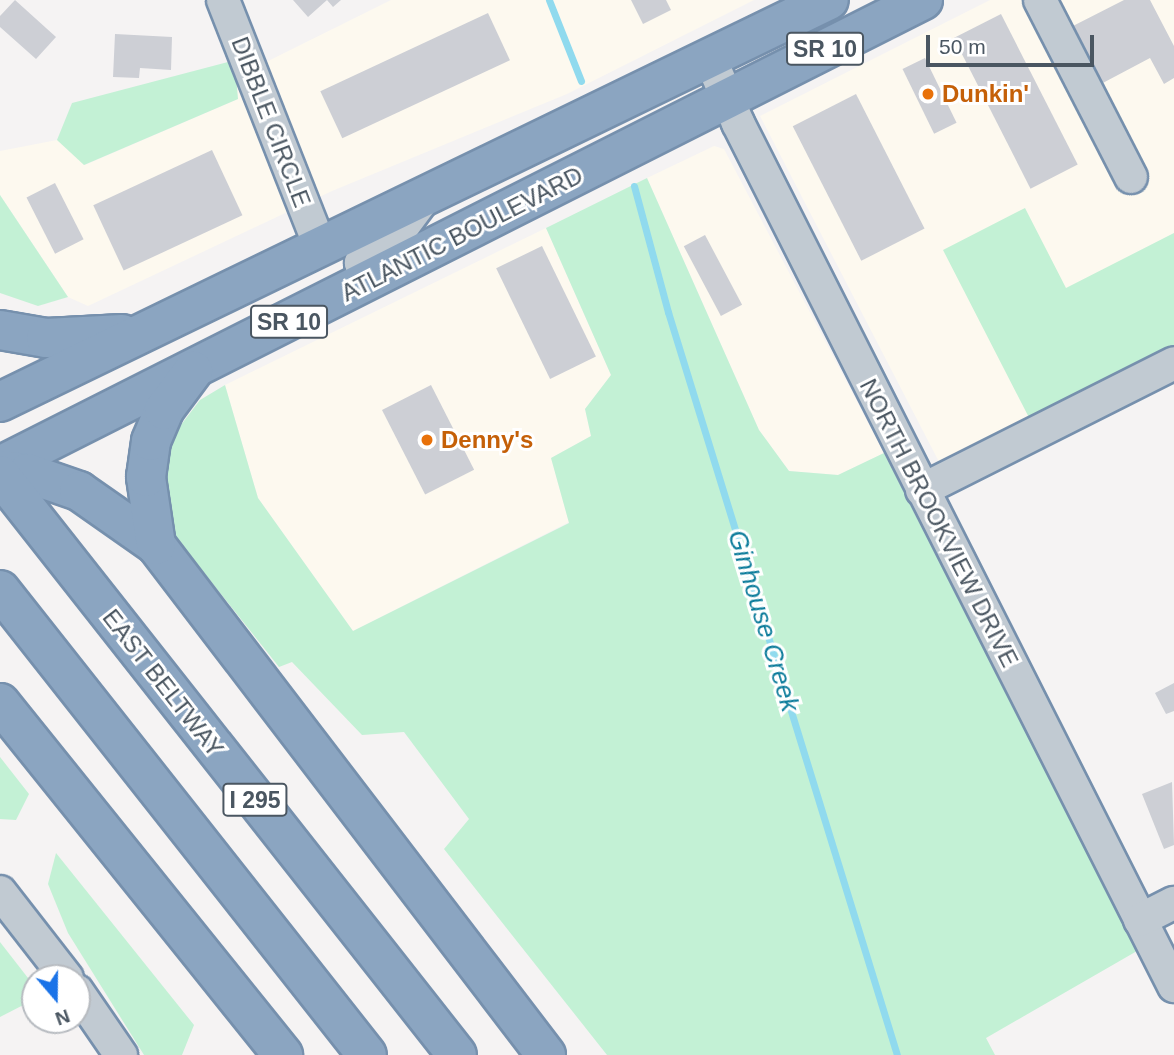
<!DOCTYPE html>
<html>
<head>
<meta charset="utf-8">
<style>
  body { margin:0 }
  #map { position:relative; width:1174px; height:1055px; overflow:hidden; background:#f5f3f3; font-family:Helvetica,sans-serif }
  div>[style] { position:absolute }
  .commercial>* { inset:0; background:#fdf9ef }
  .green>* { inset:0; background:#c3f1d5 }
  .stream>* { height:7px; margin:-3.5px; padding:0 3.5px; transform-origin:3.5px; border-radius:3.5px; background:#90daee }
  .building>* { inset:0; background:#cdcfd5; transform-origin:0 0 }
  .roads { filter:drop-shadow(2px 0 #7690ad) drop-shadow(-2px 0 #7690ad) drop-shadow(0 2px #7690ad) drop-shadow(0 -2px #7690ad) }
  .minor>* { height:32px; margin:-16px; padding:0 16px; transform-origin:16px; border-radius:16px; background:#c1cad2 }
  .highway>* { height:38px; margin:-19px; padding:0 19px; transform-origin:19px; border-radius:19px; background:#8ba5c1 }
  .dots>* { width:19px; height:19px; translate:-50% -50%; box-sizing:border-box; border:4px solid #fff; border-radius:50% }
  span { translate:-50% -50%; white-space:nowrap; text-align:center; line-height:1.15; -webkit-text-stroke:6px #fff; paint-order:stroke }
  .shield-label span { padding:2px 5px; background:#fff; border:2px solid; border-radius:5px; -webkit-text-stroke-width:0 }
  .shield-label { font-size:23px; color:#4a5661; font-weight:700 }
  .food-label { font-size:24px; color:#c56008; font-weight:700 }
  .left { translate:0 -50%; text-align:left }
  .street-label { font-size:24px; color:#4a5661 }
  .water-label { font-size:26px; color:#0c7c9b; font-style:italic }
  .north { position:absolute; left:21px; top:964px; width:70px; height:70px; box-sizing:border-box; background:#fff; border:2px solid #b7bbc0; border-radius:50%; rotate:160deg; font-size:19px; font-weight:700; line-height:28px; text-align:center; color:#4a5661 }
  .north::after { content:''; display:block; margin:auto; width:24px; height:32px; background:#1a73e8; clip-path:polygon(50% 0,100% 100%,50% 72%,0 100%) }
  .scale { position:absolute; left:926px; top:35px; width:168px; height:32px; box-sizing:border-box; border:4px solid #4a5661; border-top:0; padding-left:9px; font-size:21px; line-height:24px; white-space:nowrap; color:#4a5661; -webkit-text-stroke:5px #fff; paint-order:stroke }
</style>
</head>
<body>
<div id="map">
  <div class="commercial">
    <div style="clip-path:polygon(391px 0,754px 0,567px 94px,332px 191px,88px 306px,68px 297px,0 195px,0 151px,57px 140px,85px 165px,238px 99px,236px 77px)"></div>
    <div style="clip-path:polygon(990px 0,1174px 0,1174px 233px,1066px 289px,1042px 443px,952px 487px,760px 116px)"></div>
    <div style="clip-path:polygon(714px 146px,724px 149px,884px 453px,838px 475px,789px 471px,759px 430px,647px 178px)"></div>
    <div style="clip-path:polygon(546px 228px,611px 375px,585px 409px,591px 436px,551px 458px,569px 522px,353px 631px,258px 498px,225px 385px)"></div>
  </div>
  <div class="green">
    <div style="clip-path:polygon(228px 62px,236px 77px,238px 99px,84px 165px,57px 140px,72px 103px)"></div>
    <div style="clip-path:polygon(647px 178px,759px 430px,789px 471px,838px 475px,884px 453px,1137px 951px,986px 1038px,995px 1055px,607px 1055px,444px 849px,469px 819px,404px 732px,362px 735px,292px 662px,279px 667px,197px 564px,180px 551px,161px 512px,169px 426px,177px 430px,200px 400px,225px 385px,258px 498px,353px 631px,569px 523px,551px 458px,591px 436px,585px 409px,611px 375px,546px 228px)"></div>
    <div style="clip-path:polygon(0 195px,68px 297px,38px 306px,0 293px)"></div>
    <div style="clip-path:polygon(1025px 208px,1066px 288px,1174px 233px,1174px 378px,1042px 443px,943px 250px)"></div>
    <div style="clip-path:polygon(0 757px,29px 794px,16px 820px,0 819px)"></div>
    <div style="clip-path:polygon(56px 853px,194px 1025px,182px 1055px,144px 1055px,68px 933px,48px 884px)"></div>
    <div style="clip-path:polygon(0 942px,35px 987px,35px 999px,0 1017px)"></div>
  </div>
  <div class="stream">
    <div style="left:549px;top:0;width:87px;rotate:68.4deg"></div>
    <div style="left:634px;top:186px;width:131px;rotate:74.9deg"></div>
    <div style="left:668px;top:312px;width:777px;rotate:72.87deg"></div>
  </div>
  <div class="building">
    <div style="clip-path:polygon(15px 0,56px 37px,36px 59px,0 27px,0 16px)"></div>
    <div style="clip-path:polygon(293px 0,341px 0,333px 7px,327px 0,308px 17px)"></div>
    <div style="clip-path:polygon(631px 0,666px 0,671px 10px,643px 24px)"></div>
    <div style="clip-path:polygon(1124px 0,1150px 0,1174px 46px,1174px 78px,1164px 84px,1150px 58px,1099px 85px,1069px 28px)"></div>
    <div style="left:488px;top:13px;width:52px;height:185px;rotate:65deg"></div>
    <div style="left:1001px;top:14px;width:169px;height:53px;rotate:63deg"></div>
    <div style="clip-path:polygon(115px 34px,172px 37px,171px 70px,140px 68px,139px 78px,113px 77px)"></div>
    <div style="left:925px;top:58px;width:72px;height:25px;rotate:64deg"></div>
    <div style="left:856px;top:94px;width:151px;height:71px;rotate:63deg"></div>
    <div style="left:212px;top:150px;width:72px;height:131px;rotate:65deg"></div>
    <div style="left:55px;top:183px;width:63px;height:32px;rotate:63deg"></div>
    <div style="left:705px;top:235px;width:79px;height:24px;rotate:62deg"></div>
    <div style="left:542px;top:246px;width:123px;height:51px;rotate:64deg"></div>
    <div style="left:431px;top:385px;width:95px;height:55px;rotate:63deg"></div>
    <div style="clip-path:polygon(1174px 683px,1174px 711px,1166px 714px,1155px 693px)"></div>
    <div style="clip-path:polygon(1172px 782px,1174px 845px,1164px 849px,1142px 794px)"></div>
  </div>
  <div class="roads">
    <div class="minor">
      <div style="left:223px;top:0;width:262px;rotate:68.5deg"></div>
      <div style="left:1040px;top:0;width:199px;rotate:62.8deg"></div>
      <div style="left:710px;top:58px;width:71px;rotate:66.7deg"></div>
      <div style="left:738px;top:123px;width:967px;rotate:63.2deg"></div>
      <div style="left:369px;top:281px;width:20px;rotate:-114deg"></div>
      <div style="left:361px;top:263px;width:19px;rotate:-55deg"></div>
      <div style="left:372px;top:247px;width:30px;rotate:-28deg"></div>
      <div style="left:398px;top:233px;width:49px;rotate:-53.4deg"></div>
      <div style="left:922px;top:490px;width:282px;rotate:-26.7deg"></div>
      <div style="left:0;top:892px;width:109px;rotate:52.1deg"></div>
      <div style="left:1140px;top:920px;width:38px;rotate:-27deg"></div>
      <div style="left:77px;top:991px;width:78px;rotate:55.5deg"></div>
    </div>
    <div class="highway">
      <div style="left:0;top:330px;width:47px;rotate:9.9deg"></div>
      <div style="left:46px;top:338px;width:76px;rotate:-3deg"></div>
      <div style="left:0;top:402px;width:921px;rotate:-25.87deg"></div>
      <div style="left:0;top:466px;width:1034px;rotate:-26.79deg"></div>
      <div style="left:0;top:470px;width:27px;rotate:6deg"></div>
      <div style="left:27px;top:473px;width:55px;rotate:19.1deg"></div>
      <div style="left:79px;top:491px;width:94px;rotate:35deg"></div>
      <div style="left:156px;top:545px;width:642px;rotate:52.59deg"></div>
      <div style="left:0;top:475px;width:738px;rotate:51.76deg"></div>
      <div style="left:156px;top:545px;width:69px;rotate:-98.4deg"></div>
      <div style="left:146px;top:477px;width:36px;rotate:-82deg"></div>
      <div style="left:151px;top:441px;width:34px;rotate:-67deg"></div>
      <div style="left:164px;top:410px;width:49px;rotate:-53.4deg"></div>
      <div style="left:0;top:590px;width:592px;rotate:51.72deg"></div>
      <div style="left:0;top:703px;width:452px;rotate:51.2deg"></div>
    </div>
  </div>
  <div class="dots">
    <div style="left:928px;top:94px;background:#e8710a"></div>
    <div style="left:427px;top:440px;background:#e8710a"></div>
  </div>
  <div class="shield-label">
    <span style="left:825px;top:49px">SR 10</span>
    <span style="left:289px;top:322px">SR 10</span>
    <span style="left:255px;top:800px">I 295</span>
  </div>
  <div class="food-label">
    <span class="left" style="left:942px;top:94px">Dunkin'</span>
    <span class="left" style="left:441px;top:440px">Denny's</span>
  </div>
  <div class="street-label">
    <span style="left:271px;top:122px;rotate:69deg">DIBBLE CIRCLE</span>
    <span style="left:462px;top:234px;rotate:-27deg">ATLANTIC BOULEVARD</span>
    <span style="left:939px;top:523px;rotate:63deg">NORTH BROOKVIEW DRIVE</span>
    <span style="left:163px;top:683px;rotate:52deg">EAST BELTWAY</span>
  </div>
  <div class="water-label">
    <span style="left:763px;top:621px;rotate:73deg">Ginhouse Creek</span>
  </div>
  <div class="north">N</div>
  <div class="scale">50 m</div>
</div>
</body>
</html>
